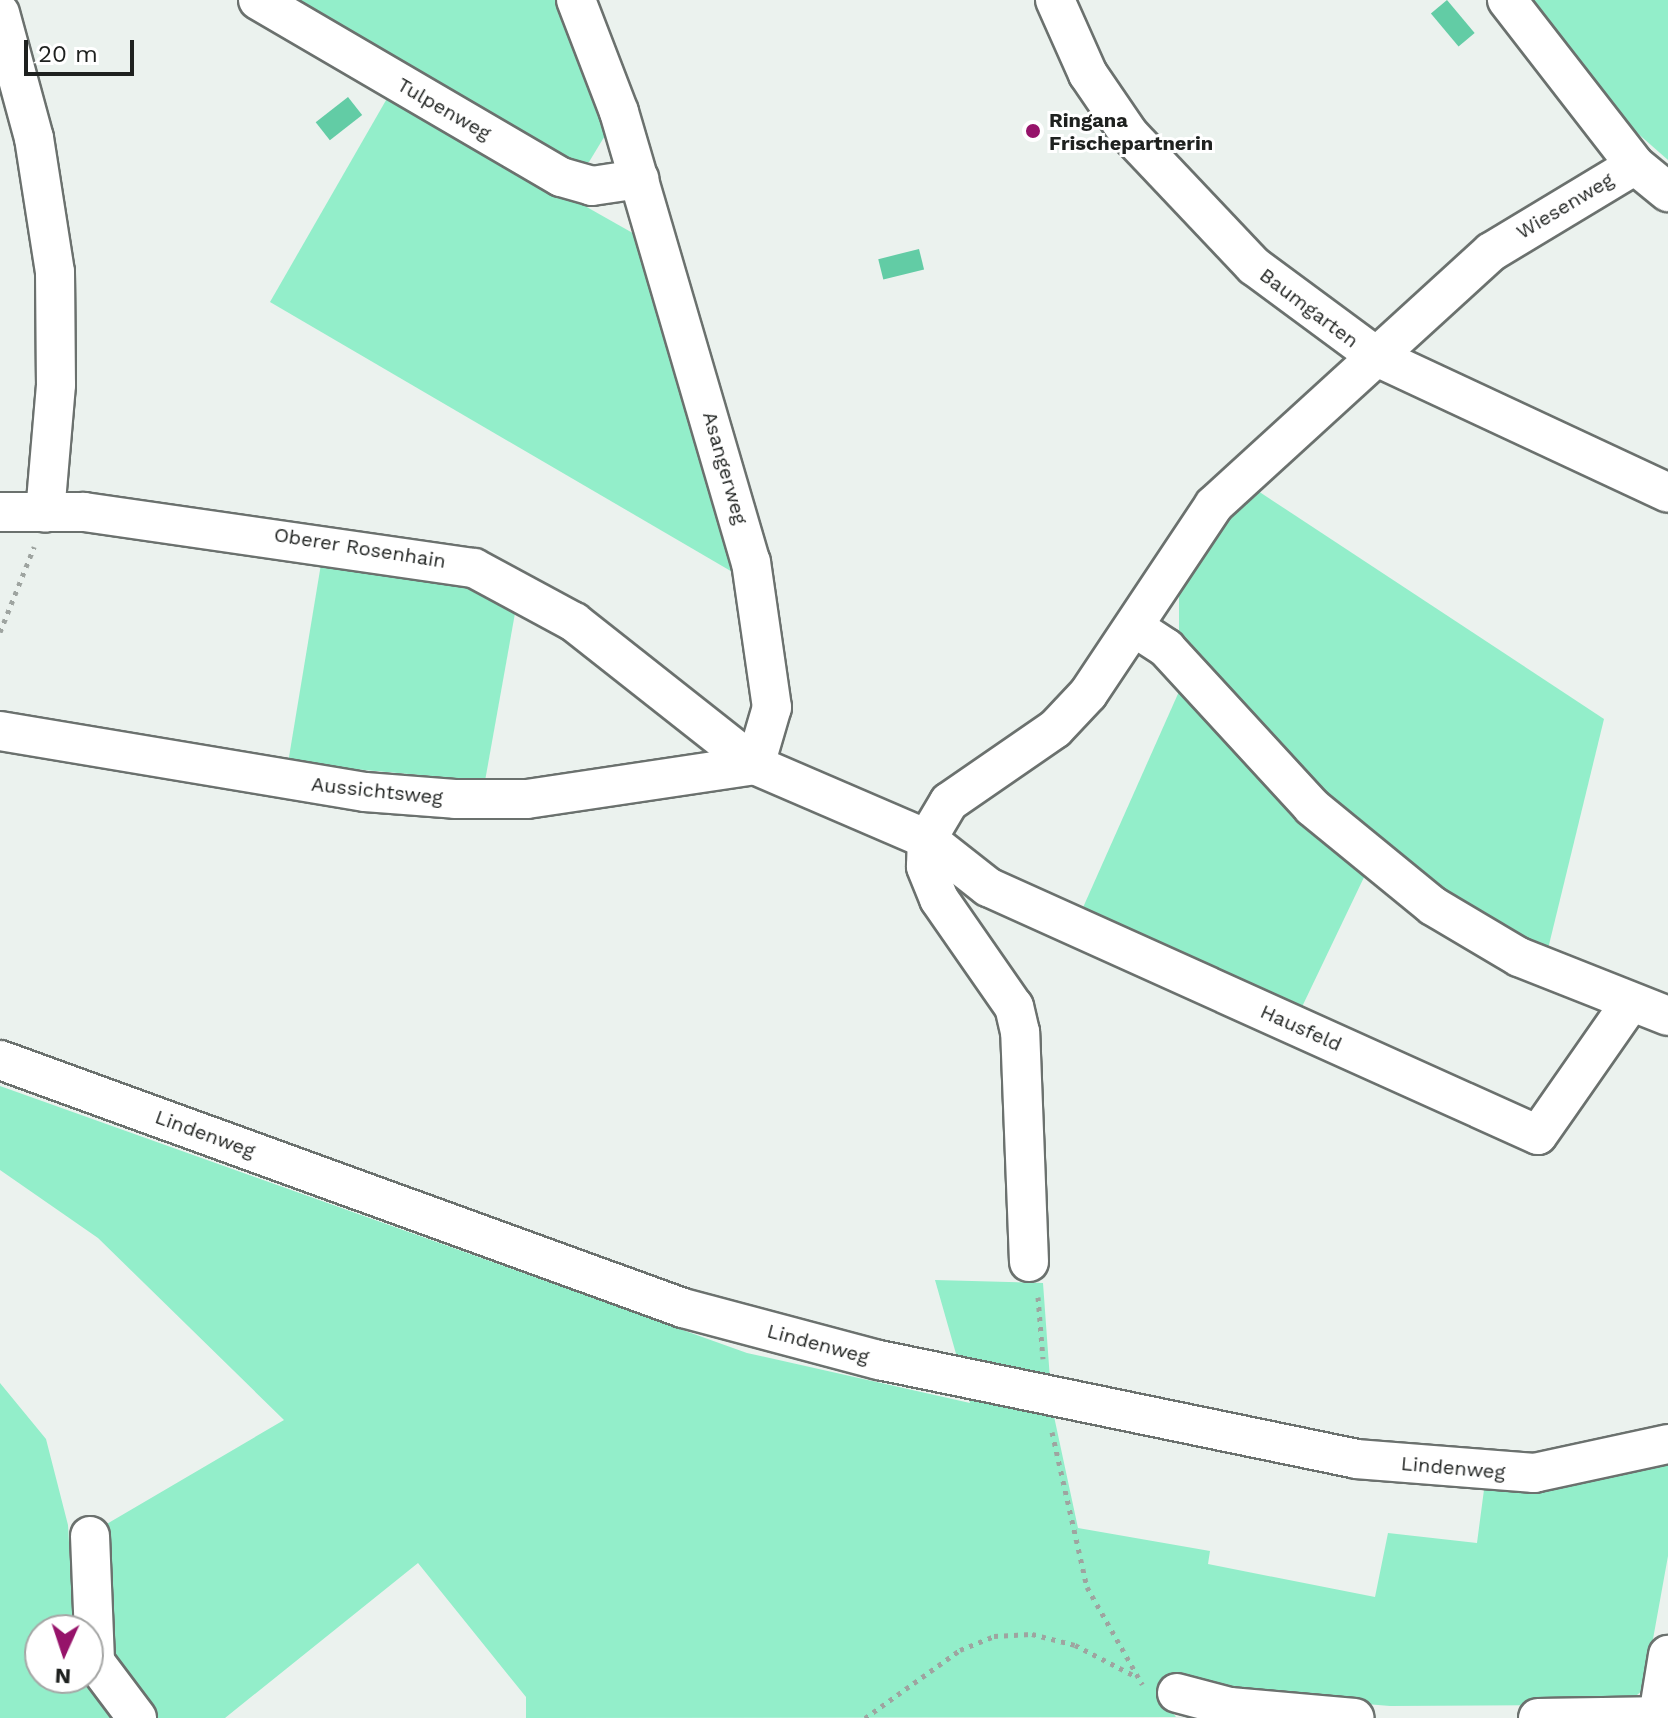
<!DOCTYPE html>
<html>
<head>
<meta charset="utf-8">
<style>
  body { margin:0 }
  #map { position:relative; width:1668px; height:1718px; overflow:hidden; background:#ebf2ee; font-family:"Work Sans",sans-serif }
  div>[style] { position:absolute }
  .green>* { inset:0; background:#93eeca }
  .water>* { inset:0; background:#62cca5; transform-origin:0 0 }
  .path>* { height:5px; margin-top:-2.5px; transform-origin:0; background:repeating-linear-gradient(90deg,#9ea4a0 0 4px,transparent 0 10px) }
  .roads { filter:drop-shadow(2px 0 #6b716e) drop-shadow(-2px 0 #6b716e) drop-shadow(0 2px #6b716e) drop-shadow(0 -2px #6b716e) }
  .minor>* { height:38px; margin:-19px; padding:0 19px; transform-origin:19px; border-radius:19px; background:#fff }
  .dots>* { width:22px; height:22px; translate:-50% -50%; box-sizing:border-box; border:4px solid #fff; border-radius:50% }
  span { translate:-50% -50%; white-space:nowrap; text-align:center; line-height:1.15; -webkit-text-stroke:6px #fff; paint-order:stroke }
  .street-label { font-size:20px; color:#1e211f }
  .poi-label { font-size:20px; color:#1e211f; font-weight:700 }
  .left { translate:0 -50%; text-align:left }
  .north { position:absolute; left:24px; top:1614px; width:80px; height:80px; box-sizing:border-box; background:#fff; border:2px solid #a5a6a5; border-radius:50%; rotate:183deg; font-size:22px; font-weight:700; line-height:32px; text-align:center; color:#1e211f }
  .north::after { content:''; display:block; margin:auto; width:28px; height:36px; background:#96136a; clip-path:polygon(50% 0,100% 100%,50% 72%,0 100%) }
  .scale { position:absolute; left:24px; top:40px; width:110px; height:36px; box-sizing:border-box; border:4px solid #1e211f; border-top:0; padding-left:10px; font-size:24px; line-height:28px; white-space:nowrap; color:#1e211f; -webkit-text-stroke:6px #fff; paint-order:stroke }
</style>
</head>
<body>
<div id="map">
  <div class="green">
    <div style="clip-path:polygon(285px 0,561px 0,609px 129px,589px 162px,565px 164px)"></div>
    <div style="clip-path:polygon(1526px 0,1668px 0,1668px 160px,1627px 124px)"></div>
    <div style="clip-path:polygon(389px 95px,638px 236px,741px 577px,270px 302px)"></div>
    <div style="clip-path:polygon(1255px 489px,1604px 719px,1547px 953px,1485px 924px,1344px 812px,1193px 658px,1179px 633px,1179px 582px)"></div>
    <div style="clip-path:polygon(323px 552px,407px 564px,517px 602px,485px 781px,288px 763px)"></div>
    <div style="clip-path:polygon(1181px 687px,1367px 871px,1300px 1011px,1081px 912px)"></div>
    <div style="clip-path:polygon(0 1086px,747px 1353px,970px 1403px,935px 1280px,1043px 1283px,1052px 1407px,1078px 1528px,1210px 1551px,1208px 1564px,1375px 1597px,1388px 1533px,1477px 1543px,1485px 1482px,1668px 1461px,1668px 1556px,1644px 1689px,1630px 1701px,1576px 1705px,1390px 1706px,1282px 1697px,1165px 1703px,1176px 1717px,526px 1718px,526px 1697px,418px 1563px,225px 1718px,153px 1718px,109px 1669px,100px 1593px,105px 1525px,284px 1420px,98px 1238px,0 1170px)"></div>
    <div style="clip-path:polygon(0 1383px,46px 1439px,68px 1525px,74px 1630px,40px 1630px,40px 1678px,85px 1678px,111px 1718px,0 1718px)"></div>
  </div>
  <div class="water">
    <div style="left:1447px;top:0;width:43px;height:21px;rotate:50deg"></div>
    <div style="left:348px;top:97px;width:23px;height:41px;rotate:52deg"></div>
    <div style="left:919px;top:249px;width:21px;height:42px;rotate:76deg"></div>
  </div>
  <div class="path">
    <div style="left:0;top:632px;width:92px;rotate:-68.2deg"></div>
    <div style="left:1038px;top:1297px;width:62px;rotate:85.4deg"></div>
    <div style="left:1052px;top:1432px;width:159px;rotate:77.3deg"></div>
    <div style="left:1087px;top:1587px;width:112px;rotate:60.4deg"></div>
    <div style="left:865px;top:1718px;width:117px;rotate:-35.6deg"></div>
    <div style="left:960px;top:1650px;width:37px;rotate:-22deg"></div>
    <div style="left:994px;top:1636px;width:38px;rotate:-3deg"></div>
    <div style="left:1032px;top:1634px;width:44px;rotate:14.3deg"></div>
    <div style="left:1075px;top:1645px;width:68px;rotate:27.3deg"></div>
  </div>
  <div class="roads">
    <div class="minor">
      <div style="left:258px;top:0;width:351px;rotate:30.3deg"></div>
      <div style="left:561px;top:177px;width:32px;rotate:16deg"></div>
      <div style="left:592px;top:186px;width:48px;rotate:-8.5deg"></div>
      <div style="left:576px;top:0;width:120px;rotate:69deg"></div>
      <div style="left:619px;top:112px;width:469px;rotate:73.7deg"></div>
      <div style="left:751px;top:562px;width:147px;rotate:81.8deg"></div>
      <div style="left:772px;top:707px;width:60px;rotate:106.3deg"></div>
      <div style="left:755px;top:765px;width:187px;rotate:23.3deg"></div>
      <div style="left:927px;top:839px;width:78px;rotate:38.2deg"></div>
      <div style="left:988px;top:887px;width:603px;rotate:24.27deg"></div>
      <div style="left:1538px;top:1135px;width:161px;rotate:-55.1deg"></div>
      <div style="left:1055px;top:0;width:81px;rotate:66deg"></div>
      <div style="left:1088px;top:74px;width:73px;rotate:55.7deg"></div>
      <div style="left:1129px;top:134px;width:182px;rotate:46.6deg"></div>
      <div style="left:1254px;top:266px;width:153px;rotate:36.5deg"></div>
      <div style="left:1377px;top:357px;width:321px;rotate:25deg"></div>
      <div style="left:0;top:13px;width:130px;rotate:74.8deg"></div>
      <div style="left:34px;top:138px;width:136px;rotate:81.1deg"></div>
      <div style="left:55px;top:272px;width:113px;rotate:89.5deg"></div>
      <div style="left:56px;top:385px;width:128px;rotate:94.9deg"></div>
      <div style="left:1635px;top:165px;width:43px;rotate:39.3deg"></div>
      <div style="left:0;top:512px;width:84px"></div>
      <div style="left:84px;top:512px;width:394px;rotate:8.2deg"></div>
      <div style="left:474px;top:568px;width:114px;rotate:28.4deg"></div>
      <div style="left:574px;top:622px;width:231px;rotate:38.3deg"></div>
      <div style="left:1137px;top:629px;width:35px;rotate:33deg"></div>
      <div style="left:1166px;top:648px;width:216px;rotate:47.4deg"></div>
      <div style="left:1312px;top:807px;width:156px;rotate:39.3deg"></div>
      <div style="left:1433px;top:906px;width:100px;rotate:30.7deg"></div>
      <div style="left:1519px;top:957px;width:160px;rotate:21.6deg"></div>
      <div style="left:0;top:731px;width:370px;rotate:9.5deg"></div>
      <div style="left:365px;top:792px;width:90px;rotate:4.4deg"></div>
      <div style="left:455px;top:799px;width:72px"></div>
      <div style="left:527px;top:799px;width:231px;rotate:-8.5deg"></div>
      <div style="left:0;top:1060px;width:727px;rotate:19.96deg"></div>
      <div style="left:683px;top:1308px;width:203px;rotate:14.9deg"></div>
      <div style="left:879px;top:1360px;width:487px;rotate:11.7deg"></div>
      <div style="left:1356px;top:1459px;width:179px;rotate:4.5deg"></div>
      <div style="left:1534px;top:1473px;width:137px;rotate:-12.2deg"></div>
      <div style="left:1029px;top:1262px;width:230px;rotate:-92.2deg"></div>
      <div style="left:1020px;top:1032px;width:26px;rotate:-103deg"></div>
      <div style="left:1014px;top:1007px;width:131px;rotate:-124.8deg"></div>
      <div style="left:939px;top:899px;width:35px;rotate:-112deg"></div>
      <div style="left:926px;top:866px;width:27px;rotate:-88deg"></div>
      <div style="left:927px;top:839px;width:43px;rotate:-59.3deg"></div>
      <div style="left:949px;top:802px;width:129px;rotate:-34.6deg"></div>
      <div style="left:1055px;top:729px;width:48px;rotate:-46.7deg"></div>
      <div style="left:1088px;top:694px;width:227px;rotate:-56.3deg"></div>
      <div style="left:1214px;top:505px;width:375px;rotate:-42.4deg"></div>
      <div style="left:1491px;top:252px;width:168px;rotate:-31.1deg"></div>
      <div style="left:1635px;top:165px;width:209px;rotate:-127.8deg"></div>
      <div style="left:90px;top:1536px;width:126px;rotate:87.7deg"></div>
      <div style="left:95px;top:1662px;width:70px;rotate:53.1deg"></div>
      <div style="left:1177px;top:1693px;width:55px;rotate:14.8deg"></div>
      <div style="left:1230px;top:1707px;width:125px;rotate:5deg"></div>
      <div style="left:1658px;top:1716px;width:62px;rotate:-80.7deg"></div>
      <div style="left:1538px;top:1718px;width:130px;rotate:-0.9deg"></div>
    </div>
  </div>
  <div class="dots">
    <div style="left:1033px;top:131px;background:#96136a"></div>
  </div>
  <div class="street-label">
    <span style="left:444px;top:109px;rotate:30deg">Tulpenweg</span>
    <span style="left:1565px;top:206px;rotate:-31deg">Wiesenweg</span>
    <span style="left:1309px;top:308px;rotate:37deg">Baumgarten</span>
    <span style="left:725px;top:468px;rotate:74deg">Asangerweg</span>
    <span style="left:360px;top:548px;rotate:9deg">Oberer Rosenhain</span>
    <span style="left:377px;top:791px;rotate:6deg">Aussichtsweg</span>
    <span style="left:1301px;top:1028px;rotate:24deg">Hausfeld</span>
    <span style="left:205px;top:1134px;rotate:20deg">Lindenweg</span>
    <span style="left:818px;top:1344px;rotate:15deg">Lindenweg</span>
    <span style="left:1453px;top:1468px;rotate:5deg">Lindenweg</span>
  </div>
  <div class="poi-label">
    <span class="left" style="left:1049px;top:132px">Ringana<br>Frischepartnerin</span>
  </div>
  <div class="north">N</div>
  <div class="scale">20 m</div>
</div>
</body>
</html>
